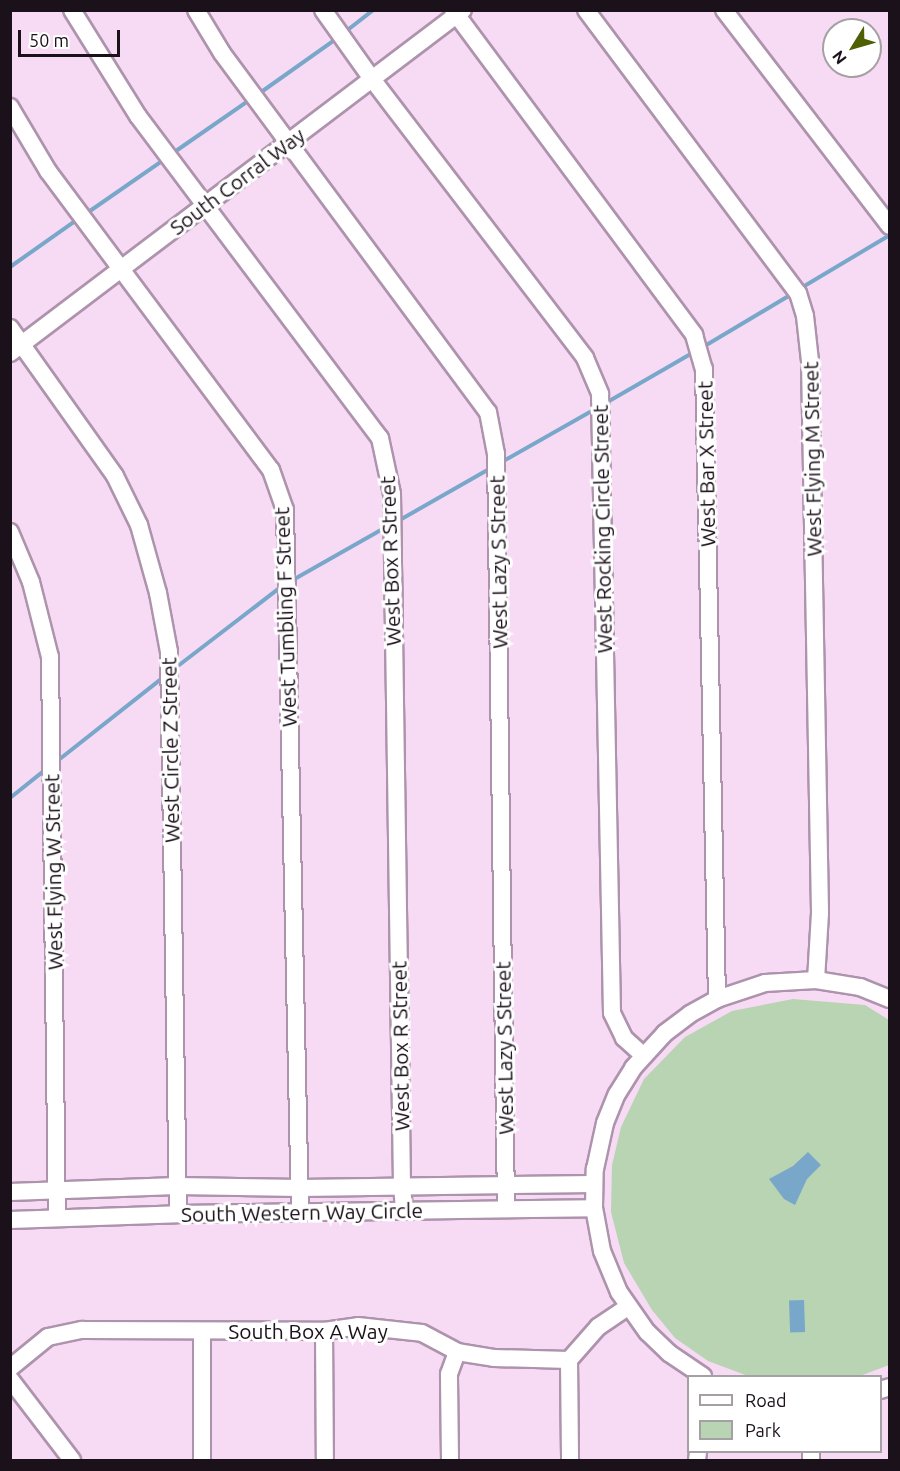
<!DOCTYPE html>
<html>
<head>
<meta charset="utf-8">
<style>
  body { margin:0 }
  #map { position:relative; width:900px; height:1471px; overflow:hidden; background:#f7dbf5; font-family:Ubuntu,sans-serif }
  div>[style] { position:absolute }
  .green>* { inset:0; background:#b8d4b2 }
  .water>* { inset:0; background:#78a7ca; transform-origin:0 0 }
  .stream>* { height:4px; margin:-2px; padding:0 2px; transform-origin:2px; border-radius:2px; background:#78a7ca }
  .roads { filter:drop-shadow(2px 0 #ae93ac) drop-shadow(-2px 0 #ae93ac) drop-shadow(0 2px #ae93ac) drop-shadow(0 -2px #ae93ac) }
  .street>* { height:16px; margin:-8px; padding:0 8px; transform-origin:8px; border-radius:8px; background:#fff }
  span { translate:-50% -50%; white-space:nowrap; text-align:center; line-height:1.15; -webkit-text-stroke:6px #fff; paint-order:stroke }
  .street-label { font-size:21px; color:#1b111a }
  .frame { position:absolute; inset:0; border:12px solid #1b111a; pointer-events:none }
  .legend { position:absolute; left:687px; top:1375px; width:195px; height:78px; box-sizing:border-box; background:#fff; border:2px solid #a4a0a3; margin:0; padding:8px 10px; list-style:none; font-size:18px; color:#1b111a }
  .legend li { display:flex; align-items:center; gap:12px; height:30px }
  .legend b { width:30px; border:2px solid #a4a0a3 }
  .north { position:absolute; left:822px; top:18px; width:60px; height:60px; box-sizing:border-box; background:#fff; border:2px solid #a4a0a3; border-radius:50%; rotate:233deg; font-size:16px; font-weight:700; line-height:24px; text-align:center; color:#1b111a }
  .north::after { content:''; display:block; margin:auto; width:21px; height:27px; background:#4f6004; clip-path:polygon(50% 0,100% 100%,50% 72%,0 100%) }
  .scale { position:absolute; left:18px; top:30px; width:102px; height:27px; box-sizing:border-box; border:3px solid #1b111a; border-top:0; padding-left:8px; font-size:18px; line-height:21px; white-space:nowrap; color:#1b111a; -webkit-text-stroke:4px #fff; paint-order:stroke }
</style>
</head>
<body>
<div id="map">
  <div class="green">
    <div style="clip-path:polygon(793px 999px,865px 1005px,889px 1020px,889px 1365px,860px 1376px,748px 1376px,708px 1361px,675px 1338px,652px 1310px,624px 1263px,611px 1212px,612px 1165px,621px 1127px,644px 1079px,685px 1037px,732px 1011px)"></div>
  </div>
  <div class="water">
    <div style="clip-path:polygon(808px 1152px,821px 1165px,807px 1179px,795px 1205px,784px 1199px,769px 1179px,793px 1166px)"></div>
    <div style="left:804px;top:1300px;width:32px;height:15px;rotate:88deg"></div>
  </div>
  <div class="stream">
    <div style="left:345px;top:32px;width:36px;rotate:-38deg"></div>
    <div style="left:257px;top:95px;width:97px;rotate:-35.3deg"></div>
    <div style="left:173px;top:153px;width:95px;rotate:-34.7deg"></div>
    <div style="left:87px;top:213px;width:95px;rotate:-34.7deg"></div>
    <div style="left:10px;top:267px;width:83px;rotate:-35.2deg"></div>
    <div style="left:801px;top:288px;width:104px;rotate:-30.8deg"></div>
    <div style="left:703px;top:347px;width:104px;rotate:-30.8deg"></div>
    <div style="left:604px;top:404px;width:104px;rotate:-30deg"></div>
    <div style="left:500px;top:463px;width:109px;rotate:-29.6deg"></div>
    <div style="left:398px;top:521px;width:107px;rotate:-29.7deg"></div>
    <div style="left:291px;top:581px;width:109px;rotate:-29.6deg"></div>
    <div style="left:174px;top:669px;width:136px;rotate:-37.5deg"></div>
    <div style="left:56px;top:762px;width:139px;rotate:-38.3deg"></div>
    <div style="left:10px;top:798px;width:45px;rotate:-38.7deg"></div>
  </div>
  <div class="roads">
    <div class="street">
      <div style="left:72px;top:10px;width:125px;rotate:58.1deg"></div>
      <div style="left:138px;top:116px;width:403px;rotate:53.1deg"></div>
      <div style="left:380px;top:438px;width:57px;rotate:77.9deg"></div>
      <div style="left:392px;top:494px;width:692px;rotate:89.17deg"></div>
      <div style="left:402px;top:1186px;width:25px;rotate:85deg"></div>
      <div style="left:196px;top:10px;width:50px;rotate:58.8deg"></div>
      <div style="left:222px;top:53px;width:447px;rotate:53.5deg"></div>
      <div style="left:488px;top:412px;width:43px;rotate:79.2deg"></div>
      <div style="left:496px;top:454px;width:755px;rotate:89.24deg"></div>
      <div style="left:323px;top:10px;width:85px;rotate:54.6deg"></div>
      <div style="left:372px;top:79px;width:351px;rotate:52.6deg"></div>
      <div style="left:585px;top:358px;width:39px;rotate:67deg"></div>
      <div style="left:600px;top:394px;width:619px;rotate:88.89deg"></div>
      <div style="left:612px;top:1013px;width:28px;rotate:64deg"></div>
      <div style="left:624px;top:1038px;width:25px;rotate:42deg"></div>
      <div style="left:453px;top:10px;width:405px;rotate:53.4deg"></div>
      <div style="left:694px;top:335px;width:35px;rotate:74deg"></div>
      <div style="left:704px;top:369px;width:630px;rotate:88.82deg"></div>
      <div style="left:586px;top:10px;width:354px;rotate:53.2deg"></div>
      <div style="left:798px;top:293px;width:24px;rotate:73deg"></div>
      <div style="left:805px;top:316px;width:45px;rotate:83.7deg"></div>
      <div style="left:810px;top:361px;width:552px;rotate:88.96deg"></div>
      <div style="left:820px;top:913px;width:67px;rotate:93.4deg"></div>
      <div style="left:724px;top:10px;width:272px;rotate:52.5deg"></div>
      <div style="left:10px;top:107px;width:74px;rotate:59.3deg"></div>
      <div style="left:48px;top:171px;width:373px;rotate:53.3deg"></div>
      <div style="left:271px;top:470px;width:42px;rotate:70.7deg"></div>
      <div style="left:285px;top:510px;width:702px;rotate:88.78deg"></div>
      <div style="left:10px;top:328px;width:181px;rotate:54.6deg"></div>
      <div style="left:115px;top:476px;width:55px;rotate:63.9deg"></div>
      <div style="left:139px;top:525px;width:71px;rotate:74.4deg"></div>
      <div style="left:158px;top:593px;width:60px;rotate:79.4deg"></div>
      <div style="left:169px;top:652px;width:562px;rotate:89.08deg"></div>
      <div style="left:10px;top:353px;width:568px;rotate:-37.13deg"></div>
      <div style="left:10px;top:532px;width:54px;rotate:67.2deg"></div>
      <div style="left:31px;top:582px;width:77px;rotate:75.8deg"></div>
      <div style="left:50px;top:657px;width:561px;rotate:89.29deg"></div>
      <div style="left:10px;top:1192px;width:167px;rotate:-2.1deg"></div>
      <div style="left:177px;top:1186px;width:123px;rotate:0.9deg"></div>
      <div style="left:300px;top:1188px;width:294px;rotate:-0.8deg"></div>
      <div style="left:10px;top:1220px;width:168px;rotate:-2deg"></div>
      <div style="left:178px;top:1214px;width:416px;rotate:-0.8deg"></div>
      <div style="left:324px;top:1331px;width:129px;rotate:89.6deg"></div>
      <div style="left:202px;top:1332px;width:128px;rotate:90deg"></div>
      <div style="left:569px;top:1360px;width:100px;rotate:89.4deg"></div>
      <div style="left:10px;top:1368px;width:49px;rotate:-39.2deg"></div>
      <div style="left:48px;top:1337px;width:35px;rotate:-12deg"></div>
      <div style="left:82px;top:1330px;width:242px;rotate:0.2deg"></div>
      <div style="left:324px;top:1331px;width:34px;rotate:-8deg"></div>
      <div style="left:358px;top:1326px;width:64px;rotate:6.2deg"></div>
      <div style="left:422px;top:1333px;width:40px;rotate:28deg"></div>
      <div style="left:457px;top:1352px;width:37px;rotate:9deg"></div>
      <div style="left:494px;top:1358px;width:75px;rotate:1.5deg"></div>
      <div style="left:569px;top:1360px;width:44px;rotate:-48.7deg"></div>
      <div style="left:598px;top:1327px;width:36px;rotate:-34deg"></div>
      <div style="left:703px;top:1376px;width:41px;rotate:-145.9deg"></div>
      <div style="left:669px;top:1353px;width:30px;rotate:-136deg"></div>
      <div style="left:647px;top:1332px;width:49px;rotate:-125deg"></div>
      <div style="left:619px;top:1292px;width:44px;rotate:-112.5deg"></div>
      <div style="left:602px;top:1251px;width:44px;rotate:-100.5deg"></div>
      <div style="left:594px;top:1208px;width:39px;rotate:-89deg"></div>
      <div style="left:595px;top:1169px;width:47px;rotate:-77.7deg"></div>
      <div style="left:605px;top:1123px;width:31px;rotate:-68deg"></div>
      <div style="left:617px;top:1094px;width:31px;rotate:-58deg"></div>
      <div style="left:633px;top:1068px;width:47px;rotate:-47.6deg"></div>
      <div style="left:665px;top:1033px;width:31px;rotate:-37deg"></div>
      <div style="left:690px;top:1014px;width:31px;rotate:-29deg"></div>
      <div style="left:717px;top:999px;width:51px;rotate:-18.4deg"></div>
      <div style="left:765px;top:983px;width:51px;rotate:-3.4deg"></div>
      <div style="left:816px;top:980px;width:45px;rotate:9deg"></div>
      <div style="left:860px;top:987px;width:32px;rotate:22deg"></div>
      <div style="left:10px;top:1379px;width:102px;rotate:52.6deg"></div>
      <div style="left:880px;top:1390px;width:10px;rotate:-17deg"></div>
      <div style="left:811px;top:1452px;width:8px;rotate:90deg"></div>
      <div style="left:450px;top:1460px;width:86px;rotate:-90.7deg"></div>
      <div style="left:449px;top:1374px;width:23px;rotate:-70deg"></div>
      <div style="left:697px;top:1460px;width:8px;rotate:-83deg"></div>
    </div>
  </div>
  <div class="street-label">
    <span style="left:237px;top:181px;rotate:-37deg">South Corral Way</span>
    <span style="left:812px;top:459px;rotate:-91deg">West Flying M Street</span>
    <span style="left:706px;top:464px;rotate:-91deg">West Bar X Street</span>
    <span style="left:602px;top:529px;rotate:-91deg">West Rocking Circle Street</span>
    <span style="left:390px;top:561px;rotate:-92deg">West Box R Street</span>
    <span style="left:498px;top:562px;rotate:-91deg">West Lazy S Street</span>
    <span style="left:285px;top:617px;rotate:-92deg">West Tumbling F Street</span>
    <span style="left:170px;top:750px;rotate:-91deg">West Circle Z Street</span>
    <span style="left:53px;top:872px;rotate:-91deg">West Flying W Street</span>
    <span style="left:400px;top:1046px;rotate:-91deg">West Box R Street</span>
    <span style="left:504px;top:1048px;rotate:-91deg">West Lazy S Street</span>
    <span style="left:302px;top:1212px;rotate:-1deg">South Western Way Circle</span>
    <span style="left:308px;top:1331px">South Box A Way</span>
  </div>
  <div class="frame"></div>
  <ul class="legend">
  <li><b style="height:8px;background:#fff"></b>Road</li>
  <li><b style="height:16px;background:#b8d4b2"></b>Park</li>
  </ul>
  <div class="north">N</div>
  <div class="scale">50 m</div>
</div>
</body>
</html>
